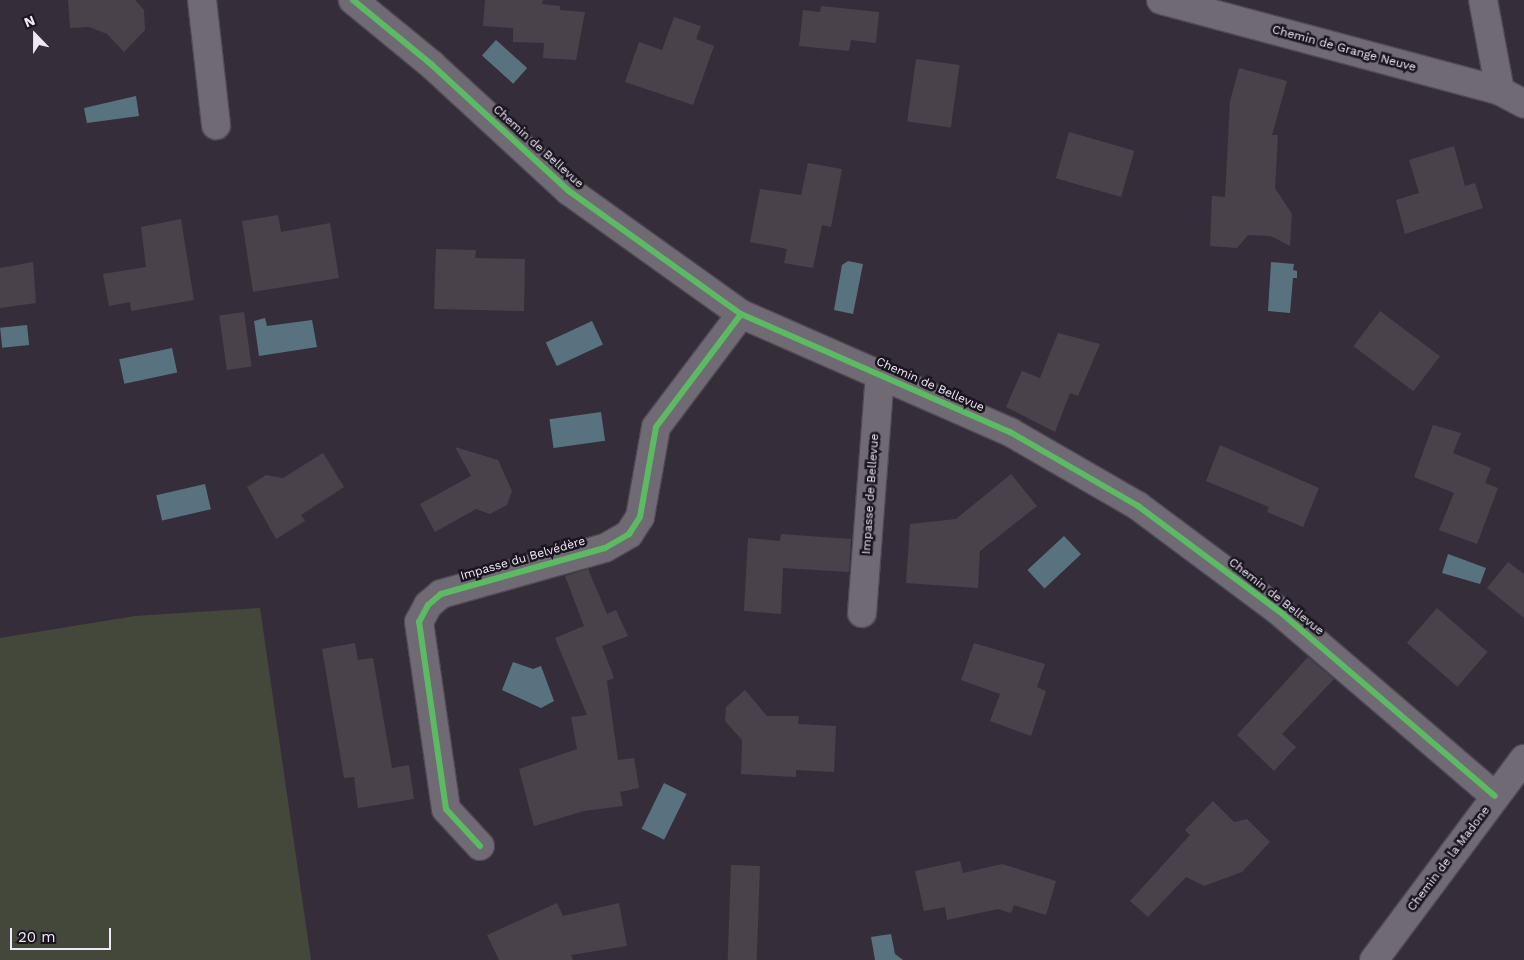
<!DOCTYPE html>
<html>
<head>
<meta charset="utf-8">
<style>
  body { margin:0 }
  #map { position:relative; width:1524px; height:960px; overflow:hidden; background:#352e3a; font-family:"Work Sans",sans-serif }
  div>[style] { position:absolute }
  .green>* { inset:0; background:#44483b }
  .water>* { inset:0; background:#58737f; transform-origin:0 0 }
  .building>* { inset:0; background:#4a424a; transform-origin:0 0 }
  .roads { filter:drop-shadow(1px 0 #4f4a54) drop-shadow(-1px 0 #4f4a54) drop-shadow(0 1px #4f4a54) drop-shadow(0 -1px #4f4a54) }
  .minor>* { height:28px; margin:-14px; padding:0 14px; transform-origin:14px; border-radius:14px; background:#6f6a74 }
  .cycleway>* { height:6px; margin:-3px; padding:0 3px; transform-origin:3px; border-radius:3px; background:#5cba63 }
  span { translate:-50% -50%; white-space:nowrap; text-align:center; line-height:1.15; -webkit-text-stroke:5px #1a151f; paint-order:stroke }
  .street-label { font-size:12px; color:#f0e8f7 }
  .north { position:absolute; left:10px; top:10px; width:50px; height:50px; -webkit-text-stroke:4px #1a151f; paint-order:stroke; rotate:338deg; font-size:14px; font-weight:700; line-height:20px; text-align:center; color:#f0e8f7 }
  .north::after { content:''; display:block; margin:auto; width:18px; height:22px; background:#f0e8f7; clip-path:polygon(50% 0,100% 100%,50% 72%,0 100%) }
  .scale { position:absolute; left:10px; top:928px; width:101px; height:22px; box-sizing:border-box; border:2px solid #f0e8f7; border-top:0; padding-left:6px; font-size:15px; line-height:18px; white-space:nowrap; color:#f0e8f7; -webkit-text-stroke:4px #1a151f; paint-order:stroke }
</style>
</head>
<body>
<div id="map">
  <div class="green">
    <div style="clip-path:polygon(260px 608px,311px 960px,0 960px,0 638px,135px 616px)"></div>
  </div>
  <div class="water">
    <div style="left:496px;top:40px;width:42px;height:21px;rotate:42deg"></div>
    <div style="clip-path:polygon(136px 96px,139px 116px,87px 123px,84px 108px)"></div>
    <div style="clip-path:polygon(848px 261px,863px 264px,853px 314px,834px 310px,842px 265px)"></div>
    <div style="clip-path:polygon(1271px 262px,1294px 264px,1293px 270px,1297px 271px,1297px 278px,1293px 278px,1290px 313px,1268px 311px)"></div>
    <div style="clip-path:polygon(265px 318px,267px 326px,312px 320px,317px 347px,259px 356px,254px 321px)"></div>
    <div style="left:592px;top:321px;width:26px;height:51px;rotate:65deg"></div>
    <div style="left:27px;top:325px;width:20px;height:27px;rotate:84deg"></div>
    <div style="left:172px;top:348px;width:25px;height:54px;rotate:78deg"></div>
    <div style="left:601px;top:412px;width:29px;height:52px;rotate:82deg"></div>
    <div style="left:205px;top:484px;width:26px;height:50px;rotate:77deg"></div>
    <div style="left:1064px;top:536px;width:25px;height:50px;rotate:47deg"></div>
    <div style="clip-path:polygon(1448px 554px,1486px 568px,1480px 584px,1442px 573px)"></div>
    <div style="clip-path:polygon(513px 662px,533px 669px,541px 666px,554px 701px,541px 708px,502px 690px)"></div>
    <div style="left:664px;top:783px;width:25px;height:51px;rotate:26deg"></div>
    <div style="clip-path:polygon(891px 934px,895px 954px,903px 960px,875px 960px,871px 937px)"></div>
  </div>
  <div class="building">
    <div style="clip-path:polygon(68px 0,135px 0,144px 10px,145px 30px,124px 52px,107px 34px,89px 27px,70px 28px)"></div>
    <div style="clip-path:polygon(485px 0,543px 0,542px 4px,560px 6px,560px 10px,585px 12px,576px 60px,543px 58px,544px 43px,513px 42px,513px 28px,483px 26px)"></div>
    <div style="clip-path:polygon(821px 6px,879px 12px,876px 43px,851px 40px,849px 51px,799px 46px,803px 10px,820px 12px)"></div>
    <div style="clip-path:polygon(674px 17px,701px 26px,696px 39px,714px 46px,693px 105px,625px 82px,639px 42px,662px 50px)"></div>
    <div style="left:916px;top:59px;width:44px;height:63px;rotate:8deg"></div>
    <div style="clip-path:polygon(1239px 68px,1287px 81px,1272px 135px,1278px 135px,1275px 188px,1292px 214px,1290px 246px,1271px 236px,1248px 235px,1237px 248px,1210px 246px,1212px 196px,1225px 197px,1230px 101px)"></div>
    <div style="left:1069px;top:132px;width:68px;height:48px;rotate:16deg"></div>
    <div style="clip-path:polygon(1454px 146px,1465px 186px,1475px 183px,1483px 208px,1405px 234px,1396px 200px,1419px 193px,1409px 160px)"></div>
    <div style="clip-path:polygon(808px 163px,842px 169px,831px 227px,822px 225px,813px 268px,784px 263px,787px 249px,750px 242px,760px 189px,801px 195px)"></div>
    <div style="clip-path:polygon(278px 215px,281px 232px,330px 223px,339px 278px,253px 292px,242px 221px)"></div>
    <div style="clip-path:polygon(181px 219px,194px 300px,131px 311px,130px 302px,109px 306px,103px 274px,146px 267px,141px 227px)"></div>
    <div style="clip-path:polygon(436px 249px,476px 250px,475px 258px,525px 259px,524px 311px,434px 309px)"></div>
    <div style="clip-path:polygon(33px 262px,36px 303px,0 308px,0 268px)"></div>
    <div style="left:1380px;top:311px;width:75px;height:44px;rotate:37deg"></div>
    <div style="left:244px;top:312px;width:55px;height:25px;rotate:82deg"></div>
    <div style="clip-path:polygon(1058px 333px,1100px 344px,1078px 396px,1070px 393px,1055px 432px,1006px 407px,1022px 371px,1040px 378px)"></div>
    <div style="clip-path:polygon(1433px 425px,1461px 433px,1453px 453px,1491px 468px,1485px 483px,1498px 488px,1477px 544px,1439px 530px,1454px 493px,1414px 477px)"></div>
    <div style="clip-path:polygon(1220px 445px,1319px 488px,1303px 527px,1267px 512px,1269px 507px,1206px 481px)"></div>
    <div style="clip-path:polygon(455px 447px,498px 460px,512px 491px,507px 505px,490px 514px,476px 509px,435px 532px,420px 504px,471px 476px)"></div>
    <div style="clip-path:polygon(323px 453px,344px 487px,301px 515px,305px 521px,276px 539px,247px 487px,266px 475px,283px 478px)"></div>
    <div style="clip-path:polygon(1011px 474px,1037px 506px,980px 551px,978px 588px,906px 583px,910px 524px,956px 519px)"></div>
    <div style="clip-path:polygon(781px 534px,851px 539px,849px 572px,783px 568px,781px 614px,744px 611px,748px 538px,780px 541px)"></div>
    <div style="clip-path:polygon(1508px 562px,1524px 574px,1524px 618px,1487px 588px)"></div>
    <div style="clip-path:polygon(588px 569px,607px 614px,616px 610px,628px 636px,602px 646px,614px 678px,607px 681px,618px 760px,634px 758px,639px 788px,620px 792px,623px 806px,584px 811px,534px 826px,519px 769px,577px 749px,571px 717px,587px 715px,555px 638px,584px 626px,565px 576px)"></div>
    <div style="left:1437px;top:608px;width:67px;height:46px;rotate:41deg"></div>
    <div style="clip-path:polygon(355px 643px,358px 660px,373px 658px,392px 768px,409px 765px,414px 799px,358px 808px,354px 777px,344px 778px,322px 649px)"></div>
    <div style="clip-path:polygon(974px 643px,1045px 664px,1037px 687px,1046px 691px,1031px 736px,990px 721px,1000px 694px,961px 680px)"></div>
    <div style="clip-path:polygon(1308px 657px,1334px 679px,1282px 734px,1296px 747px,1274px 771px,1237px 735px)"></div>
    <div style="clip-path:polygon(745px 690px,767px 716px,799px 716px,798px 724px,836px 726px,834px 772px,796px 770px,796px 777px,741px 774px,742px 740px,725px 721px,726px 707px)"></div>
    <div style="clip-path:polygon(1213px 801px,1234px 822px,1247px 819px,1270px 842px,1242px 872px,1204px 886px,1186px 877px,1148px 917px,1130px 901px,1190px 835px,1185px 830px)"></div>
    <div style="clip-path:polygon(960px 861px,963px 873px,1002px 864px,1056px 881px,1046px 915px,1014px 905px,1011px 913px,998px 909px,947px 920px,945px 907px,924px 911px,915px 871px)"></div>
    <div style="left:731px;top:865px;width:29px;height:95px;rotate:2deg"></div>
    <div style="clip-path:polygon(557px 903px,563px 916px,619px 903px,627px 946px,571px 955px,573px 960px,499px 960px,487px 935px)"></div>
  </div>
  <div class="roads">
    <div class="minor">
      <div style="left:202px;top:0;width:126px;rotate:83.6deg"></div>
      <div style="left:353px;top:0;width:102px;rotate:39.4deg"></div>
      <div style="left:432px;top:65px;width:186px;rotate:42.6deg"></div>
      <div style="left:569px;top:191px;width:211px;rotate:35.6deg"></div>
      <div style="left:741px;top:314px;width:294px;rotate:23.7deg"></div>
      <div style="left:1010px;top:432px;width:148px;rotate:30deg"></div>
      <div style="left:1138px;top:506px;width:176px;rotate:36.7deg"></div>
      <div style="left:1279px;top:611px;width:284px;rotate:40.6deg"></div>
      <div style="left:1161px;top:0;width:351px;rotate:15deg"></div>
      <div style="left:1500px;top:91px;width:27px;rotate:28deg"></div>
      <div style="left:1483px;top:0;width:93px;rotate:79.4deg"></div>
      <div style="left:862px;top:613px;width:239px;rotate:-85.7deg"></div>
      <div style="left:480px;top:846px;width:50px;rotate:-132.6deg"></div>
      <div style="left:446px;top:809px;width:189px;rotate:-98.2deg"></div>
      <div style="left:419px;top:622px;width:19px;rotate:-62deg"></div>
      <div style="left:428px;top:605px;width:17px;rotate:-40deg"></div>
      <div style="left:441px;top:594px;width:170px;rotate:-15.7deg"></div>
      <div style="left:605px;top:548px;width:28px;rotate:-30deg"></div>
      <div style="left:629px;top:534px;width:20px;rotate:-57deg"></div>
      <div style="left:640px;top:517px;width:91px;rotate:-79.9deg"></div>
      <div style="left:656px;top:427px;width:141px;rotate:-53deg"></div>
      <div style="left:1374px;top:960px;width:251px;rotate:-53.3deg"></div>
    </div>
  </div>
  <div class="cycleway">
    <div style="left:353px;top:0;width:102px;rotate:39.4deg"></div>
    <div style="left:432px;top:65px;width:186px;rotate:42.6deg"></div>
    <div style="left:569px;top:191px;width:211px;rotate:35.6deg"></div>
    <div style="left:741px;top:314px;width:294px;rotate:23.7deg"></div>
    <div style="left:1010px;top:432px;width:148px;rotate:30deg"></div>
    <div style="left:1138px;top:506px;width:176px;rotate:36.7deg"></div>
    <div style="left:1279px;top:611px;width:284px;rotate:40.6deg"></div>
    <div style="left:480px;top:846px;width:50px;rotate:-132.6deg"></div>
    <div style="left:446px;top:809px;width:189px;rotate:-98.2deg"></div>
    <div style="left:419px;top:622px;width:19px;rotate:-62deg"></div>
    <div style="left:428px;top:605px;width:17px;rotate:-40deg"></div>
    <div style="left:441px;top:594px;width:170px;rotate:-15.7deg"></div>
    <div style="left:605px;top:548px;width:28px;rotate:-30deg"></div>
    <div style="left:629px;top:534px;width:20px;rotate:-57deg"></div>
    <div style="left:640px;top:517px;width:91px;rotate:-79.9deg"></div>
    <div style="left:656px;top:427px;width:141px;rotate:-53deg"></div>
  </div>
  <div class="street-label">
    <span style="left:1344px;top:49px;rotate:15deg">Chemin de Grange Neuve</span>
    <span style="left:538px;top:147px;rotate:42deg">Chemin de Bellevue</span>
    <span style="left:930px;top:385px;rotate:24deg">Chemin de Bellevue</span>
    <span style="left:871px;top:494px;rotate:-86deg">Impasse de Bellevue</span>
    <span style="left:523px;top:559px;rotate:-16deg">Impasse du Belvédère</span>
    <span style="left:1276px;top:597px;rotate:38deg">Chemin de Bellevue</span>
    <span style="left:1449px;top:859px;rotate:-53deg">Chemin de la Madone</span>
  </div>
  <div class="north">N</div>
  <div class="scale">20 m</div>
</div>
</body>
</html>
